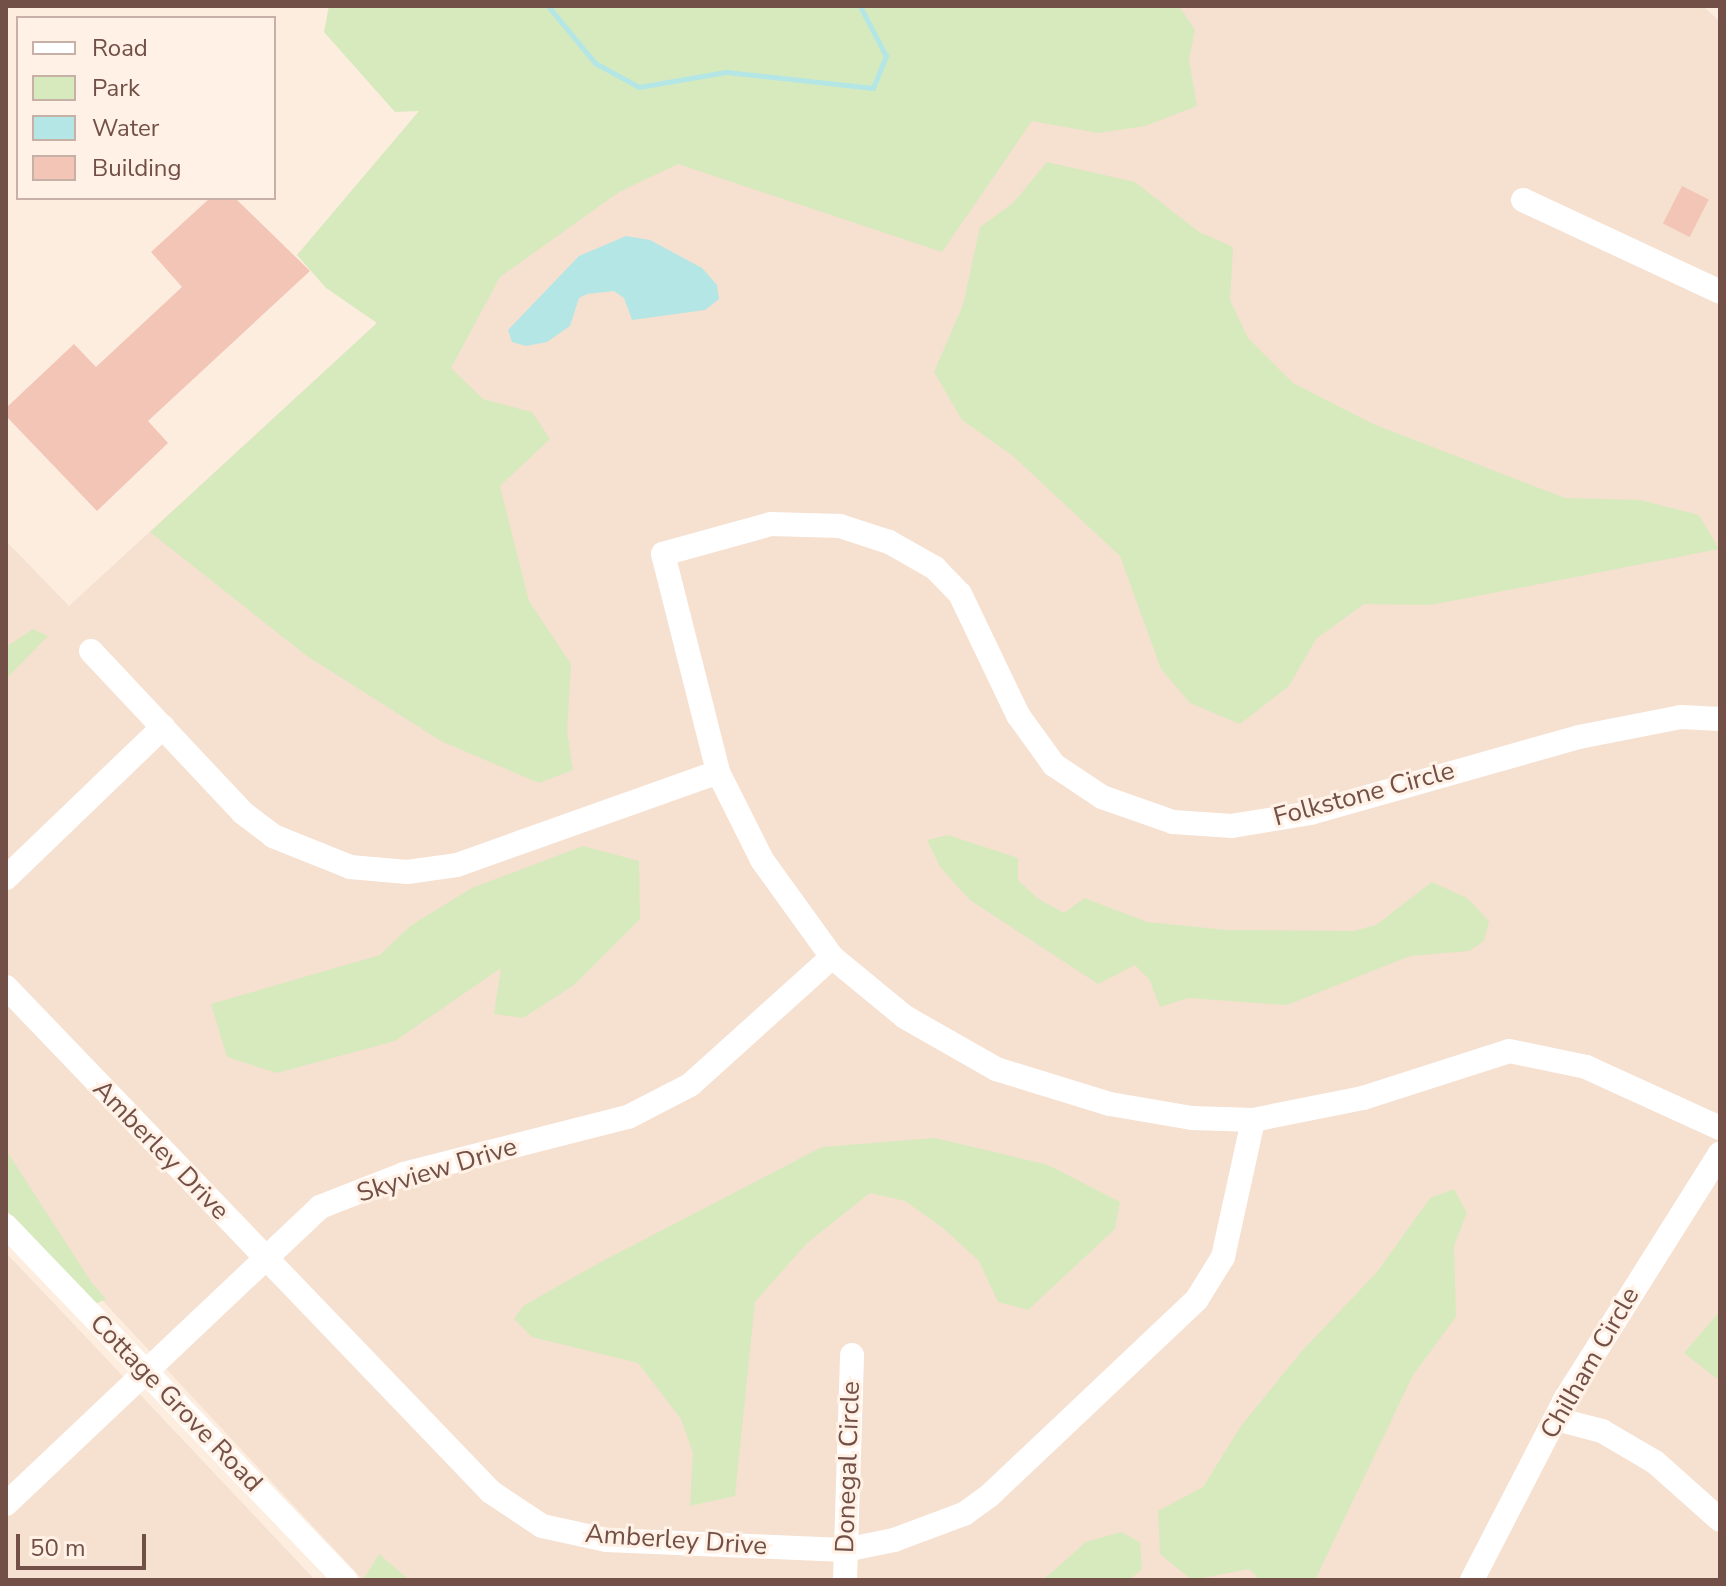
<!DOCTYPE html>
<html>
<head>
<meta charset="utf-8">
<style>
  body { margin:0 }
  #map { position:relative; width:1726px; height:1586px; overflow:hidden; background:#fceddf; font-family:"Nunito Sans",sans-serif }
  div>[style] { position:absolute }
  .residential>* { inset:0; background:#f6e0d0 }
  .green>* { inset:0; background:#d6eabe }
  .water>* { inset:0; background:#b4e6e6 }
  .stream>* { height:5px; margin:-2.5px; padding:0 2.5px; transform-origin:2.5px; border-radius:2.5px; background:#b4e6e6 }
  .building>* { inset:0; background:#f2c5b6; transform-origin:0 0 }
  .minor>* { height:24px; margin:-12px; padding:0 12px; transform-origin:12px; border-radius:12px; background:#fff }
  span { translate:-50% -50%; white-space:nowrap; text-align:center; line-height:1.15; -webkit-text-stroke:6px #fff1e5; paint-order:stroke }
  .street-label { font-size:26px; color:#735047 }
  .frame { position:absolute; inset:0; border:8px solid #735047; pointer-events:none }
  .legend { position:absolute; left:16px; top:16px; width:260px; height:184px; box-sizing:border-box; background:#fff1e5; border:2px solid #c7b1a6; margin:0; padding:10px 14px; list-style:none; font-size:24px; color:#735047 }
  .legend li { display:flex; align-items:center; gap:16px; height:40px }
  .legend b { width:40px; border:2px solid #c7b1a6 }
  .scale { position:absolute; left:16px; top:1534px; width:130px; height:36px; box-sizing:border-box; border:4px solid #735047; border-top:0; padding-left:10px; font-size:24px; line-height:28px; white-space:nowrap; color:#735047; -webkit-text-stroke:6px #fff1e5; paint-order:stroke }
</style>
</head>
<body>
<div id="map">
  <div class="residential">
    <div style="clip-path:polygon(1109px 6px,1703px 6px,1720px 22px,1720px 1580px,363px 1580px,6px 1197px,6px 541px,69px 606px,584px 133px)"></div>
    <div style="clip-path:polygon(6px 1253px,84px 1335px,315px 1580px,6px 1580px)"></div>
  </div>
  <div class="green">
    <div style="clip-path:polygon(329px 6px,1179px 6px,1195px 30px,1189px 60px,1197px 106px,1145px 126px,1098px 133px,1032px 121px,942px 252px,678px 164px,619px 192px,500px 277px,451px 368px,483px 399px,532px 412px,550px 439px,500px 486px,529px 601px,571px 664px,567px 731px,573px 770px,539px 783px,441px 741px,307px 656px,150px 532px,377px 323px,326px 288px,297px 255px,419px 111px,395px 112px,324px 32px)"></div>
    <div style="clip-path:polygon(1047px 162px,1135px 182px,1199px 232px,1233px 247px,1230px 300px,1248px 338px,1293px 383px,1373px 424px,1565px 498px,1640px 500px,1699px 515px,1719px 549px,1431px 605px,1364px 604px,1316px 639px,1289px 686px,1240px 724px,1190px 703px,1161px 669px,1120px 556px,1013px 456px,962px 420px,934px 372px,963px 305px,980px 227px,1013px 203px)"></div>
    <div style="clip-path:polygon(33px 629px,48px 636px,6px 679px,6px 647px)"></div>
    <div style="clip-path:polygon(948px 835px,1018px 858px,1018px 880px,1037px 898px,1064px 913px,1084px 898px,1147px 922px,1227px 930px,1354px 931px,1376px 925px,1432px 882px,1467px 898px,1489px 921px,1484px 941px,1469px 951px,1410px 956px,1287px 1005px,1188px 998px,1160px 1007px,1149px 979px,1135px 965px,1098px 984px,970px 900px,940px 867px,927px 840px)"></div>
    <div style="clip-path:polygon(583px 846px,639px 861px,640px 919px,574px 985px,523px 1018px,494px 1014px,501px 968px,395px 1041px,277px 1073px,227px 1057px,211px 1004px,380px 955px,410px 926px,472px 888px)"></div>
    <div style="clip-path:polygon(935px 1138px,1048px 1165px,1120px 1202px,1115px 1229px,1028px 1310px,998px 1302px,979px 1261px,943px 1228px,905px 1201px,870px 1193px,807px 1243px,755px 1302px,735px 1496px,690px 1506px,693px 1453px,681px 1419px,638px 1363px,532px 1337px,514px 1319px,523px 1306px,597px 1264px,822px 1147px)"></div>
    <div style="clip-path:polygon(6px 1150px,92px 1283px,106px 1299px,95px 1304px,6px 1210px)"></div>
    <div style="clip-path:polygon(1454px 1189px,1467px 1213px,1454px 1246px,1456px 1317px,1413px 1375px,1315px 1580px,1260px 1580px,1249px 1569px,1192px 1580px,1160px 1554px,1158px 1511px,1203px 1487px,1241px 1426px,1301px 1352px,1377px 1272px,1430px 1198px)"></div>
    <div style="clip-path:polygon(1720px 1311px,1720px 1381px,1684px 1353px)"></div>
    <div style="clip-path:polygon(1121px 1532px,1140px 1542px,1142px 1569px,1129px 1580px,1043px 1580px,1086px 1542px)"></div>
    <div style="clip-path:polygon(379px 1554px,409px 1580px,363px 1580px)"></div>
  </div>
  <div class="water">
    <div style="clip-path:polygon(626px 236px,650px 240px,702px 268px,717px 285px,719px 299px,705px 310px,632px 320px,624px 298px,614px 291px,587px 294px,579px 298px,570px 326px,547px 342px,526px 346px,512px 342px,508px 330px,579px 256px)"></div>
  </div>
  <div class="stream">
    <div style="left:548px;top:6px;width:74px;rotate:50.5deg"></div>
    <div style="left:595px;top:63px;width:50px;rotate:28.6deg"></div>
    <div style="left:639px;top:87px;width:88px;rotate:-9.8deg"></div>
    <div style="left:726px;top:72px;width:148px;rotate:6.2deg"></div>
    <div style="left:873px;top:88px;width:35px;rotate:-68deg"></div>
    <div style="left:886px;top:56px;width:56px;rotate:-117.5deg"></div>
  </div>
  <div class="building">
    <div style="left:1682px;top:186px;width:30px;height:42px;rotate:27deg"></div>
    <div style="clip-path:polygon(210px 198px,235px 198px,310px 271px,148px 421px,168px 443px,97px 511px,6px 416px,6px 408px,74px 344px,96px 367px,182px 287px,151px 252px)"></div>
  </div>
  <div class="minor">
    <div style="left:1523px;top:200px;width:217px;rotate:25deg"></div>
    <div style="left:91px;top:651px;width:222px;rotate:46.8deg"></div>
    <div style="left:243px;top:813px;width:38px;rotate:37deg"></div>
    <div style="left:273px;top:836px;width:83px;rotate:21.9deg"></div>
    <div style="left:350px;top:867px;width:57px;rotate:5deg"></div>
    <div style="left:407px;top:872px;width:50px;rotate:-8deg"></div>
    <div style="left:457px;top:865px;width:277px;rotate:-19.6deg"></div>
    <div style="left:1720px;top:719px;width:39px;rotate:-177deg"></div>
    <div style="left:1681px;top:717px;width:104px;rotate:168.9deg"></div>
    <div style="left:1579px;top:737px;width:279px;rotate:164.2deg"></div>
    <div style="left:1311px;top:813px;width:80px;rotate:170.7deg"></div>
    <div style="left:1232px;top:826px;width:59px;rotate:-176.1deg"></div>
    <div style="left:1173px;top:822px;width:75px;rotate:-160.6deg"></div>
    <div style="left:1102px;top:797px;width:58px;rotate:-146.3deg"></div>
    <div style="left:1054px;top:765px;width:62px;rotate:-125.8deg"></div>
    <div style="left:1018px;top:715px;width:134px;rotate:-115.6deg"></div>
    <div style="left:960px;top:594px;width:36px;rotate:-134deg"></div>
    <div style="left:935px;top:568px;width:53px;rotate:-150.5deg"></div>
    <div style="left:889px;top:542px;width:52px;rotate:-161.9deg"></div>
    <div style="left:840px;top:526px;width:69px;rotate:-178.3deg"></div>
    <div style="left:771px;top:524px;width:112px;rotate:164.5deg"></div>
    <div style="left:663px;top:554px;width:225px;rotate:75.8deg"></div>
    <div style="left:718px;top:772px;width:98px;rotate:63.4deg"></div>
    <div style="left:762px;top:860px;width:120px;rotate:54.2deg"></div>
    <div style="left:832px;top:957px;width:94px;rotate:39.4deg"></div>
    <div style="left:905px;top:1017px;width:105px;rotate:29.7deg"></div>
    <div style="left:996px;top:1069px;width:119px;rotate:17.1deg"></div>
    <div style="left:1110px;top:1104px;width:83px;rotate:9.7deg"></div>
    <div style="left:1192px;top:1118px;width:61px;rotate:1.9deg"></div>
    <div style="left:1253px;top:1120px;width:112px;rotate:-11.3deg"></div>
    <div style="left:1363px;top:1098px;width:153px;rotate:-17.8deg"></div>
    <div style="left:1509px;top:1051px;width:79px;rotate:11.7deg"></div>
    <div style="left:1586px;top:1067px;width:147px;rotate:24.5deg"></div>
    <div style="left:6px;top:878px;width:218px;rotate:-43.9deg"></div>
    <div style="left:6px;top:987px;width:700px;rotate:46.16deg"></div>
    <div style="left:491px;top:1492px;width:61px;rotate:33.7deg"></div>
    <div style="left:542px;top:1526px;width:66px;rotate:12.3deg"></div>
    <div style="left:606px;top:1540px;width:239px;rotate:2.4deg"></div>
    <div style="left:845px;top:1550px;width:50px;rotate:-11.5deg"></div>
    <div style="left:894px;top:1540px;width:75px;rotate:-20.4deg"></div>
    <div style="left:964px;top:1514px;width:32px;rotate:-36deg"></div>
    <div style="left:990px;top:1495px;width:285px;rotate:-43.4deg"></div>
    <div style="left:1197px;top:1299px;width:49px;rotate:-58.2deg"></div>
    <div style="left:1223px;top:1257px;width:140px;rotate:-77.6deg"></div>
    <div style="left:6px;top:1226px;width:491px;rotate:46.2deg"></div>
    <div style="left:1556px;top:1419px;width:48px;rotate:14.6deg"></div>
    <div style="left:1602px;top:1431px;width:61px;rotate:30.3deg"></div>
    <div style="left:1655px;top:1462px;width:87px;rotate:41.7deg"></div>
    <div style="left:6px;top:1504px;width:432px;rotate:-43.4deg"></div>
    <div style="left:320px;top:1207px;width:90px;rotate:-21.4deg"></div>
    <div style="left:404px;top:1174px;width:231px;rotate:-14.3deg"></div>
    <div style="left:628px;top:1117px;width:70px;rotate:-27.3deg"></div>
    <div style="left:690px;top:1085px;width:191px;rotate:-42deg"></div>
    <div style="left:845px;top:1580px;width:225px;rotate:-88.2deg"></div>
    <div style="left:1472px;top:1580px;width:205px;rotate:-62.7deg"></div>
    <div style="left:1566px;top:1398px;width:289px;rotate:-57.8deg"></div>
  </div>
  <div class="street-label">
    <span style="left:1364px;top:794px;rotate:-15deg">Folkstone Circle</span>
    <span style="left:161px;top:1150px;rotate:46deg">Amberley Drive</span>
    <span style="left:437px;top:1170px;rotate:-17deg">Skyview Drive</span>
    <span style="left:1590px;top:1363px;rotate:-60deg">Chilham Circle</span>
    <span style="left:176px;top:1403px;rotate:46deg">Cottage Grove Road</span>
    <span style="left:848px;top:1467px;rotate:-88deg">Donegal Circle</span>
    <span style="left:676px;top:1540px;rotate:4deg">Amberley Drive</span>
  </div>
  <div class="frame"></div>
  <ul class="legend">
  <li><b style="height:10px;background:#fff"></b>Road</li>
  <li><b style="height:22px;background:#d6eabe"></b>Park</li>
  <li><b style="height:22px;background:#b4e6e6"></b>Water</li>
  <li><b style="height:22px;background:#f2c5b6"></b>Building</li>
  </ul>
  <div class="scale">50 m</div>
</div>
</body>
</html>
